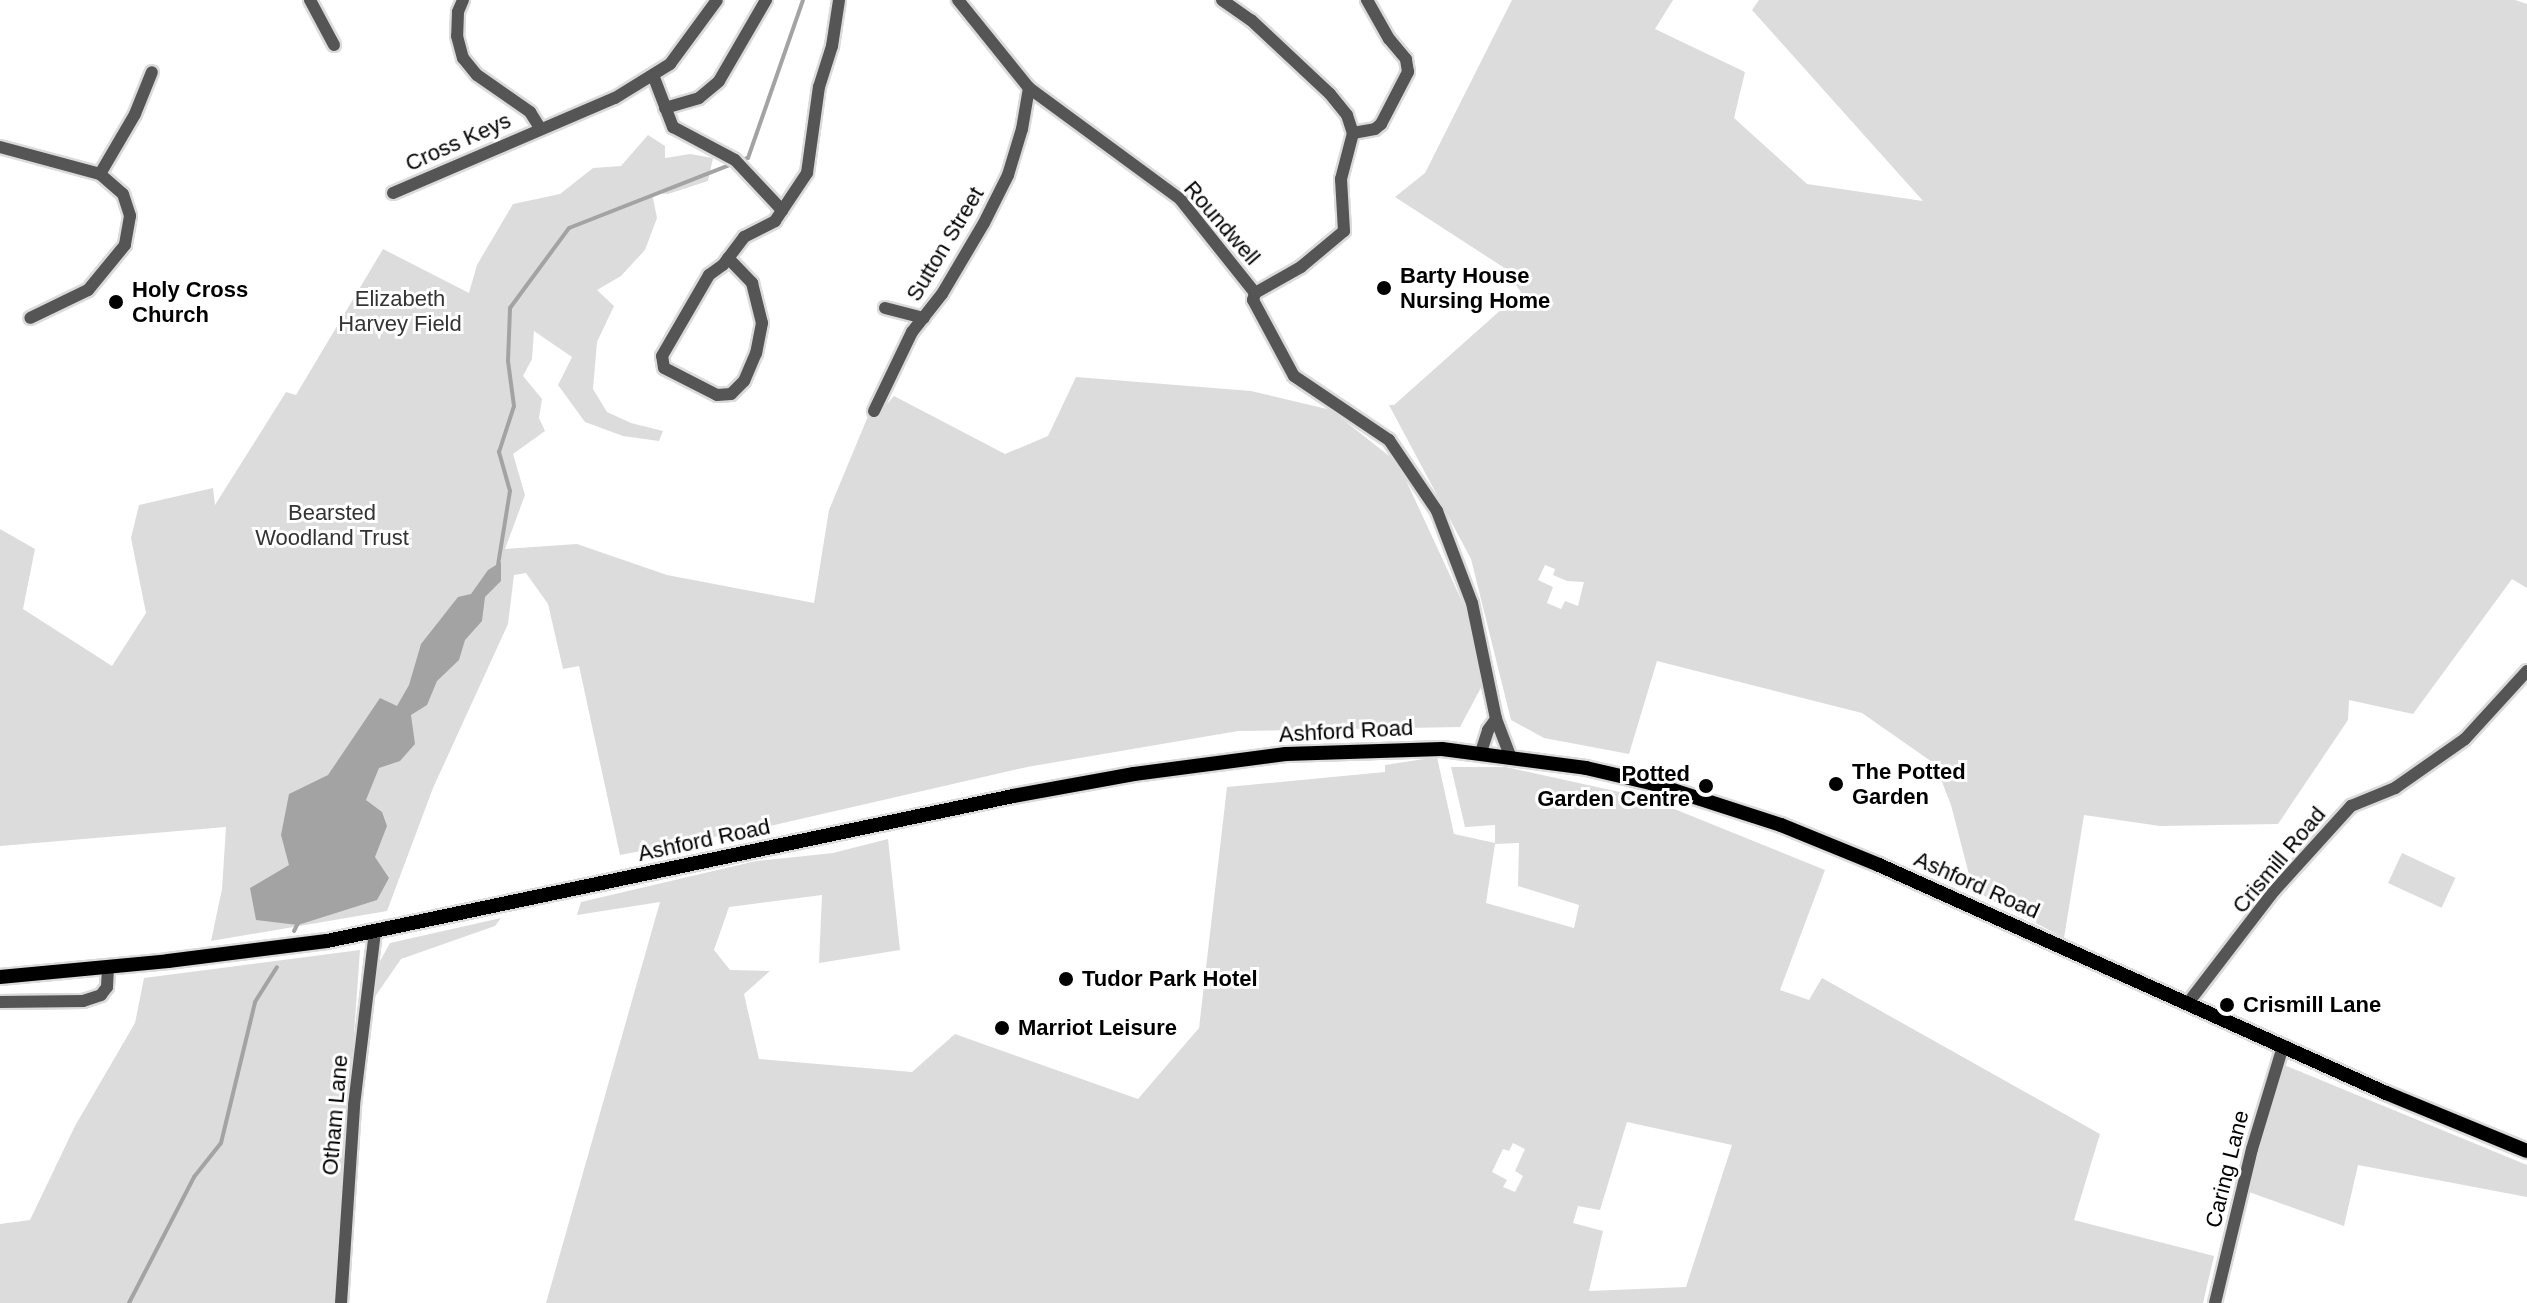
<!DOCTYPE html>
<html>
<head>
<meta charset="utf-8">
<style>
  body { margin:0 }
  #map { position:relative; width:2527px; height:1303px; overflow:hidden; background:#fff; font-family:Arial,sans-serif }
  div>[style] { position:absolute }
  .green>* { inset:0; background:#dcdcdc; transform-origin:0 0 }
  .water>* { inset:0; background:#a3a3a3 }
  .stream>* { height:4px; margin:-2px; padding:0 2px; transform-origin:2px; border-radius:2px; background:#a3a3a3 }
  .roads { filter:drop-shadow(2px 0 #dbdbdb) drop-shadow(-2px 0 #dbdbdb) drop-shadow(0 2px #dbdbdb) drop-shadow(0 -2px #dbdbdb) }
  .minor>* { height:12px; margin:-6px; padding:0 6px; transform-origin:6px; border-radius:6px; background:#555 }
  .major>* { height:14px; margin:-7px; padding:0 7px; transform-origin:7px; border-radius:7px; background:#000 }
  .dots>* { width:22px; height:22px; translate:-50% -50%; box-sizing:border-box; border:4px solid #fff; border-radius:50% }
  span { translate:-50% -50%; white-space:nowrap; text-align:center; line-height:1.15; -webkit-text-stroke:6px #fff; paint-order:stroke }
  .street-label { font-size:22px; color:#000 }
  .poi-label { font-size:22px; color:#000; font-weight:700 }
  .left { translate:0 -50%; text-align:left }
  .right { translate:-100% -50%; text-align:right }
  .park-label { font-size:22px; color:#333 }
</style>
</head>
<body>
<div id="map">
  <div class="green">
    <div style="clip-path:polygon(evenodd,1512px 0,1673px 0,1655px 29px,1745px 72px,1734px 118px,1807px 184px,1923px 201px,1752px 10px,1759px 0,2515px 0,2527px 4px,2527px 588px,2512px 579px,2413px 714px,2349px 700px,2348px 720px,2278px 824px,2160px 826px,2084px 815px,2064px 938px,1973px 890px,1951px 805px,1935px 764px,1862px 713px,1657px 661px,1629px 754px,1544px 738px,1511px 720px,1471px 559px,1389px 405px,1394px 405px,1521px 292px,1503px 267px,1395px 197px,1425px 173px,1512px 0,1545px 565px,1555px 569px,1553px 575px,1567px 581px,1584px 582px,1578px 606px,1565px 601px,1561px 609px,1547px 603px,1553px 587px,1538px 580px,1545px 565px)"></div>
    <div style="clip-path:polygon(648px 135px,665px 146px,665px 158px,690px 154px,713px 158px,708px 181px,668px 194px,652px 193px,657px 218px,645px 250px,621px 276px,597px 290px,614px 306px,597px 342px,593px 389px,607px 412px,631px 423px,663px 431px,659px 441px,623px 436px,585px 422px,558px 385px,572px 357px,534px 331px,532px 359px,523px 376px,542px 399px,539px 418px,545px 431px,513px 454px,525px 495px,505px 549px,577px 544px,667px 575px,814px 603px,829px 510px,871px 409px,879px 413px,894px 396px,1005px 454px,1048px 436px,1076px 377px,1251px 391px,1331px 410px,1398px 463px,1467px 612px,1484px 682px,1460px 727px,1238px 731px,1027px 767px,770px 826px,620px 855px,579px 666px,563px 669px,548px 604px,526px 573px,514px 575px,508px 624px,433px 788px,387px 911px,211px 941px,222px 889px,226px 827px,0 846px,0 529px,35px 549px,23px 609px,112px 666px,146px 613px,131px 538px,139px 505px,213px 488px,215px 505px,286px 392px,296px 395px,383px 249px,469px 293px,477px 265px,513px 204px,560px 194px,593px 168px,621px 166px)"></div>
    <div style="clip-path:polygon(evenodd,1437px 757px,1454px 834px,1495px 843px,1495px 825px,1465px 827px,1451px 767px,1506px 767px,1647px 798px,1825px 870px,1780px 990px,1809px 1000px,1822px 978px,2100px 1134px,2074px 1220px,2214px 1256px,2203px 1303px,546px 1303px,660px 902px,577px 915px,581px 902px,756px 861px,833px 853px,888px 839px,900px 950px,819px 963px,822px 895px,729px 907px,714px 950px,730px 970px,770px 971px,744px 994px,759px 1059px,912px 1072px,955px 1034px,1138px 1099px,1199px 1028px,1227px 787px,1385px 772px,1385px 765px,1437px 757px,1519px 843px,1518px 886px,1579px 905px,1574px 928px,1486px 903px,1495px 844px,1519px 843px,1437px 757px,1627px 1122px,1732px 1145px,1686px 1287px,1589px 1291px,1603px 1231px,1573px 1223px,1578px 1206px,1600px 1210px,1627px 1122px,1437px 757px,1513px 1143px,1525px 1149px,1515px 1171px,1523px 1176px,1515px 1192px,1503px 1187px,1507px 1180px,1492px 1172px,1503px 1149px,1509px 1151px,1513px 1143px)"></div>
    <div style="left:2402px;top:853px;width:59px;height:33px;rotate:25deg"></div>
    <div style="clip-path:polygon(501px 918px,495px 926px,401px 959px,372px 1001px,380px 961px,390px 943px)"></div>
    <div style="clip-path:polygon(360px 950px,335px 1303px,0 1303px,0 1224px,30px 1220px,75px 1126px,135px 1023px,144px 978px)"></div>
    <div style="clip-path:polygon(2284px 1065px,2527px 1165px,2527px 1197px,2358px 1165px,2344px 1226px,2246px 1191px)"></div>
  </div>
  <div class="water">
    <div style="clip-path:polygon(501px 562px,501px 581px,485px 597px,482px 621px,465px 640px,459px 660px,437px 681px,427px 705px,411px 715px,415px 744px,400px 761px,379px 768px,366px 800px,382px 812px,387px 826px,375px 857px,389px 878px,377px 900px,298px 925px,256px 920px,250px 888px,289px 865px,281px 835px,289px 794px,328px 775px,380px 698px,397px 706px,409px 685px,421px 644px,458px 597px,471px 594px,488px 570px)"></div>
  </div>
  <div class="stream">
    <div style="left:498px;top:565px;width:75px;rotate:-80.8deg"></div>
    <div style="left:510px;top:491px;width:41px;rotate:-105.8deg"></div>
    <div style="left:499px;top:452px;width:48px;rotate:-71.9deg"></div>
    <div style="left:514px;top:406px;width:45px;rotate:-97.6deg"></div>
    <div style="left:508px;top:361px;width:53px;rotate:-87.8deg"></div>
    <div style="left:510px;top:308px;width:99px;rotate:-53.6deg"></div>
    <div style="left:569px;top:228px;width:192px;rotate:-21.4deg"></div>
    <div style="left:748px;top:158px;width:167px;rotate:-70.8deg"></div>
    <div style="left:294px;top:931px;width:11px;rotate:-63deg"></div>
    <div style="left:129px;top:1303px;width:142px;rotate:-62.7deg"></div>
    <div style="left:194px;top:1177px;width:43px;rotate:-51.5deg"></div>
    <div style="left:221px;top:1143px;width:145px;rotate:-76.4deg"></div>
    <div style="left:255px;top:1002px;width:41px;rotate:-57.8deg"></div>
  </div>
  <div class="roads">
    <div class="minor">
      <div style="left:310px;top:0;width:51px;rotate:61.9deg"></div>
      <div style="left:463px;top:0;width:13px;rotate:113deg"></div>
      <div style="left:458px;top:12px;width:24px;rotate:92deg"></div>
      <div style="left:457px;top:36px;width:23px;rotate:75deg"></div>
      <div style="left:463px;top:58px;width:22px;rotate:51deg"></div>
      <div style="left:477px;top:75px;width:65px;rotate:34.9deg"></div>
      <div style="left:530px;top:112px;width:19px;rotate:58deg"></div>
      <div style="left:958px;top:0;width:113px;rotate:51.1deg"></div>
      <div style="left:1029px;top:88px;width:187px;rotate:36.3deg"></div>
      <div style="left:1180px;top:199px;width:120px;rotate:51.4deg"></div>
      <div style="left:1255px;top:293px;width:7px;rotate:106deg"></div>
      <div style="left:1253px;top:300px;width:86px;rotate:61.7deg"></div>
      <div style="left:1294px;top:376px;width:115px;rotate:34deg"></div>
      <div style="left:1389px;top:440px;width:86px;rotate:55.9deg"></div>
      <div style="left:1437px;top:511px;width:98px;rotate:69.2deg"></div>
      <div style="left:1472px;top:603px;width:118px;rotate:78.3deg"></div>
      <div style="left:1496px;top:719px;width:39px;rotate:69deg"></div>
      <div style="left:1222px;top:0;width:35px;rotate:35deg"></div>
      <div style="left:1251px;top:20px;width:108px;rotate:43.1deg"></div>
      <div style="left:1330px;top:94px;width:27px;rotate:51deg"></div>
      <div style="left:1347px;top:115px;width:19px;rotate:72deg"></div>
      <div style="left:1353px;top:133px;width:48px;rotate:104.6deg"></div>
      <div style="left:1341px;top:179px;width:52px;rotate:86.7deg"></div>
      <div style="left:1344px;top:231px;width:56px;rotate:140.1deg"></div>
      <div style="left:1301px;top:267px;width:53px;rotate:150.5deg"></div>
      <div style="left:653px;top:75px;width:56px;rotate:69deg"></div>
      <div style="left:673px;top:127px;width:70px;rotate:28deg"></div>
      <div style="left:735px;top:160px;width:69px;rotate:46.8deg"></div>
      <div style="left:665px;top:108px;width:35px;rotate:-16deg"></div>
      <div style="left:699px;top:98px;width:26px;rotate:-40deg"></div>
      <div style="left:719px;top:81px;width:94px;rotate:-59.9deg"></div>
      <div style="left:1353px;top:133px;width:22px;rotate:-10deg"></div>
      <div style="left:1375px;top:129px;width:8px;rotate:-40deg"></div>
      <div style="left:1381px;top:124px;width:59px;rotate:-62.6deg"></div>
      <div style="left:1408px;top:72px;width:13px;rotate:-99deg"></div>
      <div style="left:1406px;top:59px;width:26px;rotate:-130deg"></div>
      <div style="left:1389px;top:39px;width:45px;rotate:-119.4deg"></div>
      <div style="left:0;top:147px;width:104px;rotate:15.1deg"></div>
      <div style="left:100px;top:174px;width:30px;rotate:41deg"></div>
      <div style="left:123px;top:194px;width:23px;rotate:72deg"></div>
      <div style="left:130px;top:216px;width:29px;rotate:100deg"></div>
      <div style="left:125px;top:245px;width:58px;rotate:129.4deg"></div>
      <div style="left:88px;top:290px;width:64px;rotate:154.2deg"></div>
      <div style="left:100px;top:174px;width:69px;rotate:-59.7deg"></div>
      <div style="left:135px;top:114px;width:45px;rotate:-68deg"></div>
      <div style="left:393px;top:193px;width:241px;rotate:-23.2deg"></div>
      <div style="left:615px;top:98px;width:65px;rotate:-31.7deg"></div>
      <div style="left:670px;top:64px;width:79px;rotate:-53.7deg"></div>
      <div style="left:728px;top:258px;width:35px;rotate:46deg"></div>
      <div style="left:752px;top:283px;width:41px;rotate:76deg"></div>
      <div style="left:762px;top:323px;width:31px;rotate:101deg"></div>
      <div style="left:756px;top:353px;width:30px;rotate:113deg"></div>
      <div style="left:744px;top:381px;width:18px;rotate:135deg"></div>
      <div style="left:731px;top:394px;width:14px;rotate:176deg"></div>
      <div style="left:717px;top:395px;width:59px;rotate:-153deg"></div>
      <div style="left:664px;top:368px;width:12px;rotate:-99deg"></div>
      <div style="left:662px;top:356px;width:94px;rotate:-59.9deg"></div>
      <div style="left:709px;top:275px;width:17px;rotate:-36deg"></div>
      <div style="left:723px;top:265px;width:35px;rotate:-53deg"></div>
      <div style="left:744px;top:237px;width:35px;rotate:-27deg"></div>
      <div style="left:775px;top:221px;width:58px;rotate:-56.3deg"></div>
      <div style="left:807px;top:173px;width:87px;rotate:-82.1deg"></div>
      <div style="left:819px;top:87px;width:43px;rotate:-72.4deg"></div>
      <div style="left:832px;top:46px;width:47px;rotate:-81.3deg"></div>
      <div style="left:885px;top:308px;width:40px;rotate:14.4deg"></div>
      <div style="left:874px;top:411px;width:88px;rotate:-64.3deg"></div>
      <div style="left:912px;top:332px;width:48px;rotate:-51.7deg"></div>
      <div style="left:942px;top:294px;width:82px;rotate:-59.4deg"></div>
      <div style="left:984px;top:223px;width:54px;rotate:-63.4deg"></div>
      <div style="left:1008px;top:175px;width:48px;rotate:-73.1deg"></div>
      <div style="left:1022px;top:129px;width:42px;rotate:-80.3deg"></div>
      <div style="left:1481px;top:752px;width:23px;rotate:-72deg"></div>
      <div style="left:1488px;top:730px;width:14px;rotate:-54deg"></div>
      <div style="left:0;top:1002px;width:83px;rotate:-0.7deg"></div>
      <div style="left:83px;top:1001px;width:19px;rotate:-18deg"></div>
      <div style="left:101px;top:995px;width:10px;rotate:-53deg"></div>
      <div style="left:107px;top:987px;width:20px;rotate:-87deg"></div>
      <div style="left:2188px;top:1003px;width:141px;rotate:-52.5deg"></div>
      <div style="left:2274px;top:891px;width:115px;rotate:-47.8deg"></div>
      <div style="left:2351px;top:806px;width:48px;rotate:-22.2deg"></div>
      <div style="left:2395px;top:788px;width:85px;rotate:-35deg"></div>
      <div style="left:2465px;top:739px;width:92px;rotate:-47.6deg"></div>
      <div style="left:341px;top:1303px;width:198px;rotate:-86.2deg"></div>
      <div style="left:354px;top:1105px;width:175px;rotate:-83.1deg"></div>
      <div style="left:2215px;top:1303px;width:158px;rotate:-76.5deg"></div>
      <div style="left:2252px;top:1149px;width:108px;rotate:-73.2deg"></div>
    </div>
    <div class="major">
      <div style="left:0;top:977px;width:169px;rotate:-5.4deg"></div>
      <div style="left:168px;top:961px;width:160px;rotate:-7.2deg"></div>
      <div style="left:327px;top:941px;width:701px;rotate:-11.93deg"></div>
      <div style="left:1013px;top:796px;width:123px;rotate:-10.3deg"></div>
      <div style="left:1134px;top:774px;width:153px;rotate:-7.5deg"></div>
      <div style="left:1286px;top:754px;width:156px;rotate:-1.8deg"></div>
      <div style="left:1442px;top:749px;width:145px;rotate:7.5deg"></div>
      <div style="left:1586px;top:768px;width:67px;rotate:13deg"></div>
      <div style="left:1651px;top:783px;width:137px;rotate:17.9deg"></div>
      <div style="left:1781px;top:825px;width:106px;rotate:22.2deg"></div>
      <div style="left:1879px;top:865px;width:556px;rotate:24.21deg"></div>
      <div style="left:2386px;top:1093px;width:152px;rotate:22.4deg"></div>
    </div>
  </div>
  <div class="dots">
    <div style="left:1384px;top:288px;background:#000"></div>
    <div style="left:116px;top:302px;background:#000"></div>
    <div style="left:1836px;top:784px;background:#000"></div>
    <div style="left:1706px;top:786px;background:#000"></div>
    <div style="left:1066px;top:979px;background:#000"></div>
    <div style="left:2227px;top:1005px;background:#000"></div>
    <div style="left:1002px;top:1028px;background:#000"></div>
  </div>
  <div class="street-label">
    <span style="left:458px;top:142px;rotate:-24deg">Cross Keys</span>
    <span style="left:1222px;top:223px;rotate:49deg">Roundwell</span>
    <span style="left:945px;top:244px;rotate:-59deg">Sutton Street</span>
    <span style="left:1346px;top:731px;rotate:-3deg">Ashford Road</span>
    <span style="left:704px;top:840px;rotate:-12deg">Ashford Road</span>
    <span style="left:2279px;top:860px;rotate:-50deg">Crismill Road</span>
    <span style="left:1977px;top:885px;rotate:24deg">Ashford Road</span>
    <span style="left:335px;top:1115px;rotate:-85deg">Otham Lane</span>
    <span style="left:2227px;top:1169px;rotate:-76deg">Caring Lane</span>
  </div>
  <div class="poi-label">
    <span class="left" style="left:1400px;top:288px">Barty House<br>Nursing Home</span>
    <span class="left" style="left:132px;top:302px">Holy Cross<br>Church</span>
    <span class="left" style="left:1852px;top:784px">The Potted<br>Garden</span>
    <span class="right" style="left:1690px;top:786px">Potted<br>Garden Centre</span>
    <span class="left" style="left:1082px;top:979px">Tudor Park Hotel</span>
    <span class="left" style="left:2243px;top:1005px">Crismill Lane</span>
    <span class="left" style="left:1018px;top:1028px">Marriot Leisure</span>
  </div>
  <div class="park-label">
    <span style="left:400px;top:311px">Elizabeth<br>Harvey Field</span>
    <span style="left:332px;top:525px">Bearsted<br>Woodland Trust</span>
  </div>
</div>
</body>
</html>
